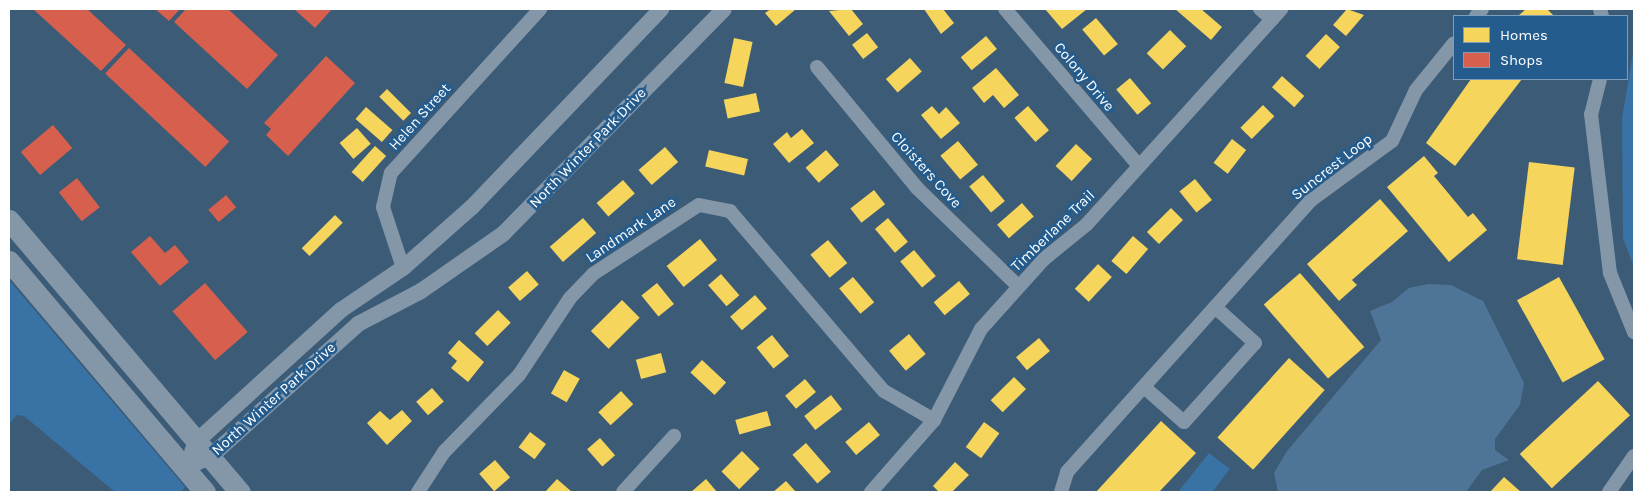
<!DOCTYPE html>
<html>
<head>
<meta charset="utf-8">
<style>
  body { margin:0 }
  #map { position:relative; width:1643px; height:501px; overflow:hidden; background:#3c5b76; font-family:Karla,sans-serif }
  div>[style] { position:absolute }
  .green>* { inset:0; background:#3972a4 }
  .water>* { inset:0; background:#4e7497 }
  .homes>* { inset:0; background:#f6d55c; transform-origin:0 0 }
  .shops>* { inset:0; background:#d6604d; transform-origin:0 0 }
  .minor>* { height:14px; margin:-7px; padding:0 7px; transform-origin:7px; border-radius:7px; background:#8397a9 }
  .tertiary>* { height:16px; margin:-8px; padding:0 8px; transform-origin:8px; border-radius:8px; background:#8397a9 }
  .primary>* { height:21px; margin:-10.5px; padding:0 10.5px; transform-origin:10.5px; border-radius:10.5px; background:#8397a9 }
  span { translate:-50% -50%; white-space:nowrap; text-align:center; line-height:1.15; -webkit-text-stroke:5px #245c8e; paint-order:stroke }
  .street-label { font-size:15px; color:#fff }
  .frame { position:absolute; inset:0; border:10px solid #fff; pointer-events:none }
  .legend { position:absolute; left:1453px; top:15px; width:175px; height:65px; box-sizing:border-box; background:#245c8e; border:1px solid #7c9dbb; margin:0; padding:6px 9px; list-style:none; font-size:15px; color:#fff }
  .legend li { display:flex; align-items:center; gap:10px; height:25px }
  .legend b { width:25px; border:1px solid #7c9dbb }
</style>
</head>
<body>
<div id="map">
  <div class="green">
    <div style="clip-path:polygon(1634px 47px,1634px 267px,1623px 238px,1622px 118px)"></div>
    <div style="clip-path:polygon(9px 280px,185px 487px,181px 492px,115px 492px,24px 416px,17px 415px,9px 424px)"></div>
    <div style="clip-path:polygon(1209px 453px,1230px 469px,1212px 492px,1178px 492px)"></div>
  </div>
  <div class="water">
    <div style="clip-path:polygon(1428px 284px,1451px 285px,1483px 301px,1524px 383px,1520px 405px,1495px 439px,1495px 450px,1509px 460px,1482px 470px,1466px 492px,1278px 492px,1274px 473px,1287px 451px,1381px 340px,1370px 311px,1392px 302px,1409px 288px)"></div>
  </div>
  <div class="homes">
    <div style="clip-path:polygon(771px 9px,796px 9px,776px 26px,765px 13px)"></div>
    <div style="clip-path:polygon(851px 9px,863px 24px,849px 36px,829px 11px)"></div>
    <div style="clip-path:polygon(924px 9px,943px 9px,954px 23px,941px 34px)"></div>
    <div style="clip-path:polygon(1045px 9px,1087px 9px,1062px 29px)"></div>
    <div style="clip-path:polygon(1175px 9px,1201px 9px,1222px 27px,1211px 40px)"></div>
    <div style="clip-path:polygon(1347px 9px,1364px 15px,1346px 36px,1333px 25px)"></div>
    <div style="clip-path:polygon(1526px 9px,1547px 9px,1554px 16px,1518px 16px)"></div>
    <div style="left:1096px;top:18px;width:34px;height:18px;rotate:50deg"></div>
    <div style="left:1170px;top:30px;width:23px;height:33px;rotate:45deg"></div>
    <div style="left:867px;top:33px;width:18px;height:19px;rotate:52deg"></div>
    <div style="left:1326px;top:34px;width:19px;height:30px;rotate:43deg"></div>
    <div style="left:986px;top:36px;width:17px;height:33px;rotate:50deg"></div>
    <div style="left:734px;top:38px;width:19px;height:46px;rotate:12deg"></div>
    <div style="left:910px;top:58px;width:18px;height:32px;rotate:49deg"></div>
    <div style="clip-path:polygon(996px 68px,1019px 95px,1004px 108px,993px 95px,984px 103px,972px 88px)"></div>
    <div style="left:1282px;top:76px;width:30px;height:15px;rotate:42deg"></div>
    <div style="left:1130px;top:78px;width:33px;height:18px;rotate:50deg"></div>
    <div style="clip-path:polygon(1471px 79px,1522px 79px,1455px 166px,1426px 143px)"></div>
    <div style="left:387px;top:89px;width:34px;height:11px;rotate:45deg"></div>
    <div style="left:756px;top:93px;width:19px;height:33px;rotate:78deg"></div>
    <div style="left:1263px;top:105px;width:16px;height:32px;rotate:45deg"></div>
    <div style="clip-path:polygon(932px 106px,939px 114px,946px 107px,960px 123px,941px 139px,921px 115px)"></div>
    <div style="left:1028px;top:106px;width:32px;height:18px;rotate:49deg"></div>
    <div style="left:366px;top:107px;width:35px;height:16px;rotate:41deg"></div>
    <div style="left:357px;top:128px;width:21px;height:23px;rotate:49deg"></div>
    <div style="clip-path:polygon(802px 129px,814px 143px,789px 163px,773px 144px,787px 132px,791px 138px)"></div>
    <div style="left:1232px;top:139px;width:18px;height:30px;rotate:38deg"></div>
    <div style="left:958px;top:141px;width:31px;height:23px;rotate:50deg"></div>
    <div style="left:1076px;top:144px;width:22px;height:30px;rotate:43deg"></div>
    <div style="left:375px;top:146px;width:15px;height:35px;rotate:42deg"></div>
    <div style="left:665px;top:147px;width:20px;height:35px;rotate:49deg"></div>
    <div style="left:709px;top:150px;width:40px;height:17px;rotate:13deg"></div>
    <div style="left:826px;top:150px;width:20px;height:27px;rotate:49deg"></div>
    <div style="clip-path:polygon(1424px 156px,1438px 173px,1434px 176px,1468px 217px,1473px 213px,1487px 230px,1449px 262px,1387px 187px)"></div>
    <div style="left:1529px;top:162px;width:46px;height:98px;rotate:7deg"></div>
    <div style="left:983px;top:175px;width:34px;height:18px;rotate:50deg"></div>
    <div style="left:1195px;top:179px;width:27px;height:20px;rotate:51deg"></div>
    <div style="left:623px;top:180px;width:18px;height:35px;rotate:49deg"></div>
    <div style="left:874px;top:190px;width:18px;height:30px;rotate:52deg"></div>
    <div style="clip-path:polygon(1380px 199px,1408px 231px,1352px 280px,1357px 285px,1339px 301px,1307px 264px)"></div>
    <div style="left:1022px;top:203px;width:18px;height:33px;rotate:49deg"></div>
    <div style="left:1171px;top:208px;width:17px;height:34px;rotate:45deg"></div>
    <div style="left:335px;top:215px;width:11px;height:47px;rotate:45deg"></div>
    <div style="left:583px;top:218px;width:20px;height:44px;rotate:49deg"></div>
    <div style="left:888px;top:218px;width:31px;height:17px;rotate:50deg"></div>
    <div style="left:1133px;top:236px;width:20px;height:33px;rotate:41deg"></div>
    <div style="left:700px;top:239px;width:27px;height:43px;rotate:51deg"></div>
    <div style="left:828px;top:240px;width:30px;height:23px;rotate:50deg"></div>
    <div style="left:914px;top:250px;width:34px;height:18px;rotate:50deg"></div>
    <div style="left:1098px;top:264px;width:19px;height:34px;rotate:43deg"></div>
    <div style="left:527px;top:271px;width:18px;height:25px;rotate:49deg"></div>
    <div style="left:1300px;top:273px;width:98px;height:48px;rotate:49deg"></div>
    <div style="left:721px;top:274px;width:28px;height:17px;rotate:49deg"></div>
    <div style="left:853px;top:277px;width:33px;height:18px;rotate:50deg"></div>
    <div style="left:1559px;top:277px;width:94px;height:48px;rotate:61deg"></div>
    <div style="left:959px;top:281px;width:17px;height:33px;rotate:50deg"></div>
    <div style="left:657px;top:283px;width:27px;height:20px;rotate:51deg"></div>
    <div style="left:755px;top:295px;width:18px;height:33px;rotate:49deg"></div>
    <div style="left:622px;top:300px;width:25px;height:44px;rotate:45deg"></div>
    <div style="left:498px;top:310px;width:18px;height:33px;rotate:45deg"></div>
    <div style="left:909px;top:334px;width:26px;height:26px;rotate:50deg"></div>
    <div style="left:772px;top:335px;width:27px;height:20px;rotate:51deg"></div>
    <div style="left:1039px;top:338px;width:17px;height:30px;rotate:50deg"></div>
    <div style="clip-path:polygon(459px 340px,484px 362px,468px 382px,451px 368px,457px 361px,448px 353px)"></div>
    <div style="left:661px;top:353px;width:20px;height:26px;rotate:75deg"></div>
    <div style="left:1289px;top:358px;width:48px;height:107px;rotate:42deg"></div>
    <div style="left:702px;top:360px;width:33px;height:17px;rotate:43deg"></div>
    <div style="left:564px;top:370px;width:18px;height:27px;rotate:29deg"></div>
    <div style="left:1014px;top:377px;width:17px;height:33px;rotate:45deg"></div>
    <div style="left:805px;top:379px;width:17px;height:26px;rotate:50deg"></div>
    <div style="left:1598px;top:381px;width:47px;height:107px;rotate:47deg"></div>
    <div style="left:432px;top:388px;width:18px;height:21px;rotate:49deg"></div>
    <div style="left:621px;top:391px;width:18px;height:31px;rotate:47deg"></div>
    <div style="left:831px;top:395px;width:18px;height:34px;rotate:52deg"></div>
    <div style="clip-path:polygon(402px 410px,412px 421px,387px 445px,367px 423px,380px 411px,390px 420px)"></div>
    <div style="left:767px;top:411px;width:15px;height:33px;rotate:74deg"></div>
    <div style="clip-path:polygon(1161px 421px,1196px 453px,1159px 492px,1096px 492px)"></div>
    <div style="left:869px;top:422px;width:17px;height:31px;rotate:50deg"></div>
    <div style="left:984px;top:422px;width:19px;height:31px;rotate:36deg"></div>
    <div style="left:530px;top:432px;width:20px;height:19px;rotate:37deg"></div>
    <div style="left:600px;top:438px;width:23px;height:17px;rotate:49deg"></div>
    <div style="left:806px;top:443px;width:38px;height:18px;rotate:49deg"></div>
    <div style="left:742px;top:451px;width:25px;height:29px;rotate:45deg"></div>
    <div style="left:495px;top:460px;width:23px;height:21px;rotate:49deg"></div>
    <div style="clip-path:polygon(955px 462px,969px 475px,952px 492px,939px 492px,933px 486px)"></div>
    <div style="clip-path:polygon(1504px 477px,1521px 492px,1490px 492px)"></div>
    <div style="clip-path:polygon(557px 479px,572px 492px,545px 492px)"></div>
    <div style="clip-path:polygon(706px 479px,717px 492px,691px 492px)"></div>
    <div style="clip-path:polygon(786px 481px,796px 492px,773px 492px)"></div>
  </div>
  <div class="shops">
    <div style="clip-path:polygon(33px 9px,87px 9px,126px 45px,101px 71px)"></div>
    <div style="clip-path:polygon(155px 9px,180px 9px,169px 21px)"></div>
    <div style="clip-path:polygon(186px 9px,228px 9px,278px 55px,247px 89px,174px 22px)"></div>
    <div style="clip-path:polygon(294px 9px,332px 9px,315px 28px)"></div>
    <div style="left:129px;top:48px;width:137px;height:35px;rotate:43deg"></div>
    <div style="clip-path:polygon(326px 56px,355px 83px,288px 156px,266px 135px,271px 129px,264px 123px)"></div>
    <div style="left:53px;top:125px;width:30px;height:42px;rotate:50deg"></div>
    <div style="left:77px;top:178px;width:37px;height:23px;rotate:52deg"></div>
    <div style="left:226px;top:195px;width:16px;height:23px;rotate:50deg"></div>
    <div style="clip-path:polygon(150px 236px,165px 253px,175px 245px,189px 262px,160px 286px,131px 252px)"></div>
    <div style="left:205px;top:283px;width:65px;height:43px;rotate:49deg"></div>
  </div>
  <div class="minor">
    <div style="left:1005px;top:9px;width:206px;rotate:49.5deg"></div>
    <div style="left:1260px;top:9px;width:16px;rotate:40deg"></div>
    <div style="left:1600px;top:9px;width:7px;rotate:74deg"></div>
    <div style="left:1476px;top:16px;width:9px;rotate:-49deg"></div>
    <div style="left:817px;top:67px;width:157px;rotate:50.4deg"></div>
    <div style="left:917px;top:188px;width:141px;rotate:44.1deg"></div>
    <div style="left:1600px;top:79px;width:36px;rotate:104deg"></div>
    <div style="left:1591px;top:114px;width:160px;rotate:83.2deg"></div>
    <div style="left:1610px;top:273px;width:64px;rotate:67.9deg"></div>
    <div style="left:403px;top:268px;width:64px;rotate:-108.2deg"></div>
    <div style="left:383px;top:207px;width:35px;rotate:-77deg"></div>
    <div style="left:391px;top:173px;width:222px;rotate:-47.7deg"></div>
    <div style="left:1144px;top:387px;width:53px;rotate:41.2deg"></div>
    <div style="left:1184px;top:422px;width:106px;rotate:-48.1deg"></div>
    <div style="left:1255px;top:343px;width:54px;rotate:-138deg"></div>
    <div style="left:418px;top:492px;width:48px;rotate:-57deg"></div>
    <div style="left:444px;top:452px;width:107px;rotate:-45.8deg"></div>
    <div style="left:519px;top:375px;width:92px;rotate:-56.5deg"></div>
    <div style="left:570px;top:298px;width:33px;rotate:-46deg"></div>
    <div style="left:593px;top:274px;width:126px;rotate:-33.1deg"></div>
    <div style="left:699px;top:205px;width:32px;rotate:11deg"></div>
    <div style="left:730px;top:211px;width:237px;rotate:49.5deg"></div>
    <div style="left:884px;top:391px;width:58px;rotate:30.1deg"></div>
    <div style="left:623px;top:492px;width:76px;rotate:-47.7deg"></div>
    <div style="left:871px;top:492px;width:96px;rotate:-48.8deg"></div>
    <div style="left:934px;top:420px;width:102px;rotate:-62.7deg"></div>
    <div style="left:981px;top:329px;width:94px;rotate:-48deg"></div>
    <div style="left:1044px;top:259px;width:55px;rotate:-39.1deg"></div>
    <div style="left:1087px;top:224px;width:290px;rotate:-47.9deg"></div>
    <div style="left:1061px;top:492px;width:21px;rotate:-73deg"></div>
    <div style="left:1067px;top:472px;width:365px;rotate:-48.1deg"></div>
    <div style="left:1311px;top:200px;width:100px;rotate:-36.1deg"></div>
    <div style="left:1392px;top:141px;width:56px;rotate:-64.8deg"></div>
    <div style="left:1416px;top:90px;width:60px;rotate:-51deg"></div>
    <div style="left:1609px;top:492px;width:44px;rotate:-55.2deg"></div>
  </div>
  <div class="tertiary">
    <div style="left:192px;top:452px;width:12px;rotate:-66deg"></div>
    <div style="left:197px;top:441px;width:195px;rotate:-42.3deg"></div>
    <div style="left:341px;top:310px;width:75px;rotate:-34.1deg"></div>
    <div style="left:403px;top:268px;width:92px;rotate:-41.5deg"></div>
    <div style="left:472px;top:207px;width:274px;rotate:-46.3deg"></div>
    <div style="left:184px;top:468px;width:28px;rotate:-23deg"></div>
    <div style="left:210px;top:457px;width:199px;rotate:-41.9deg"></div>
    <div style="left:358px;top:324px;width:71px;rotate:-27.6deg"></div>
    <div style="left:421px;top:291px;width:100px;rotate:-34.8deg"></div>
    <div style="left:503px;top:234px;width:315px;rotate:-45.5deg"></div>
  </div>
  <div class="primary">
    <div style="left:9px;top:220px;width:357px;rotate:49.7deg"></div>
    <div style="left:9px;top:261px;width:303px;rotate:49.7deg"></div>
  </div>
  <div class="street-label">
    <span style="left:1084px;top:77px;rotate:50deg">Colony Drive</span>
    <span style="left:420px;top:117px;rotate:-48deg">Helen Street</span>
    <span style="left:588px;top:148px;rotate:-46deg">North Winter Park Drive</span>
    <span style="left:1332px;top:167px;rotate:-38deg">Suncrest Loop</span>
    <span style="left:926px;top:170px;rotate:48deg">Cloisters Cove</span>
    <span style="left:631px;top:230px;rotate:-34deg">Landmark Lane</span>
    <span style="left:1053px;top:231px;rotate:-44deg">Timberlane Trail</span>
    <span style="left:274px;top:399px;rotate:-42deg">North Winter Park Drive</span>
  </div>
  <div class="frame"></div>
  <ul class="legend">
  <li><b style="height:14px;background:#f6d55c"></b>Homes</li>
  <li><b style="height:14px;background:#d6604d"></b>Shops</li>
  </ul>
</div>
</body>
</html>
